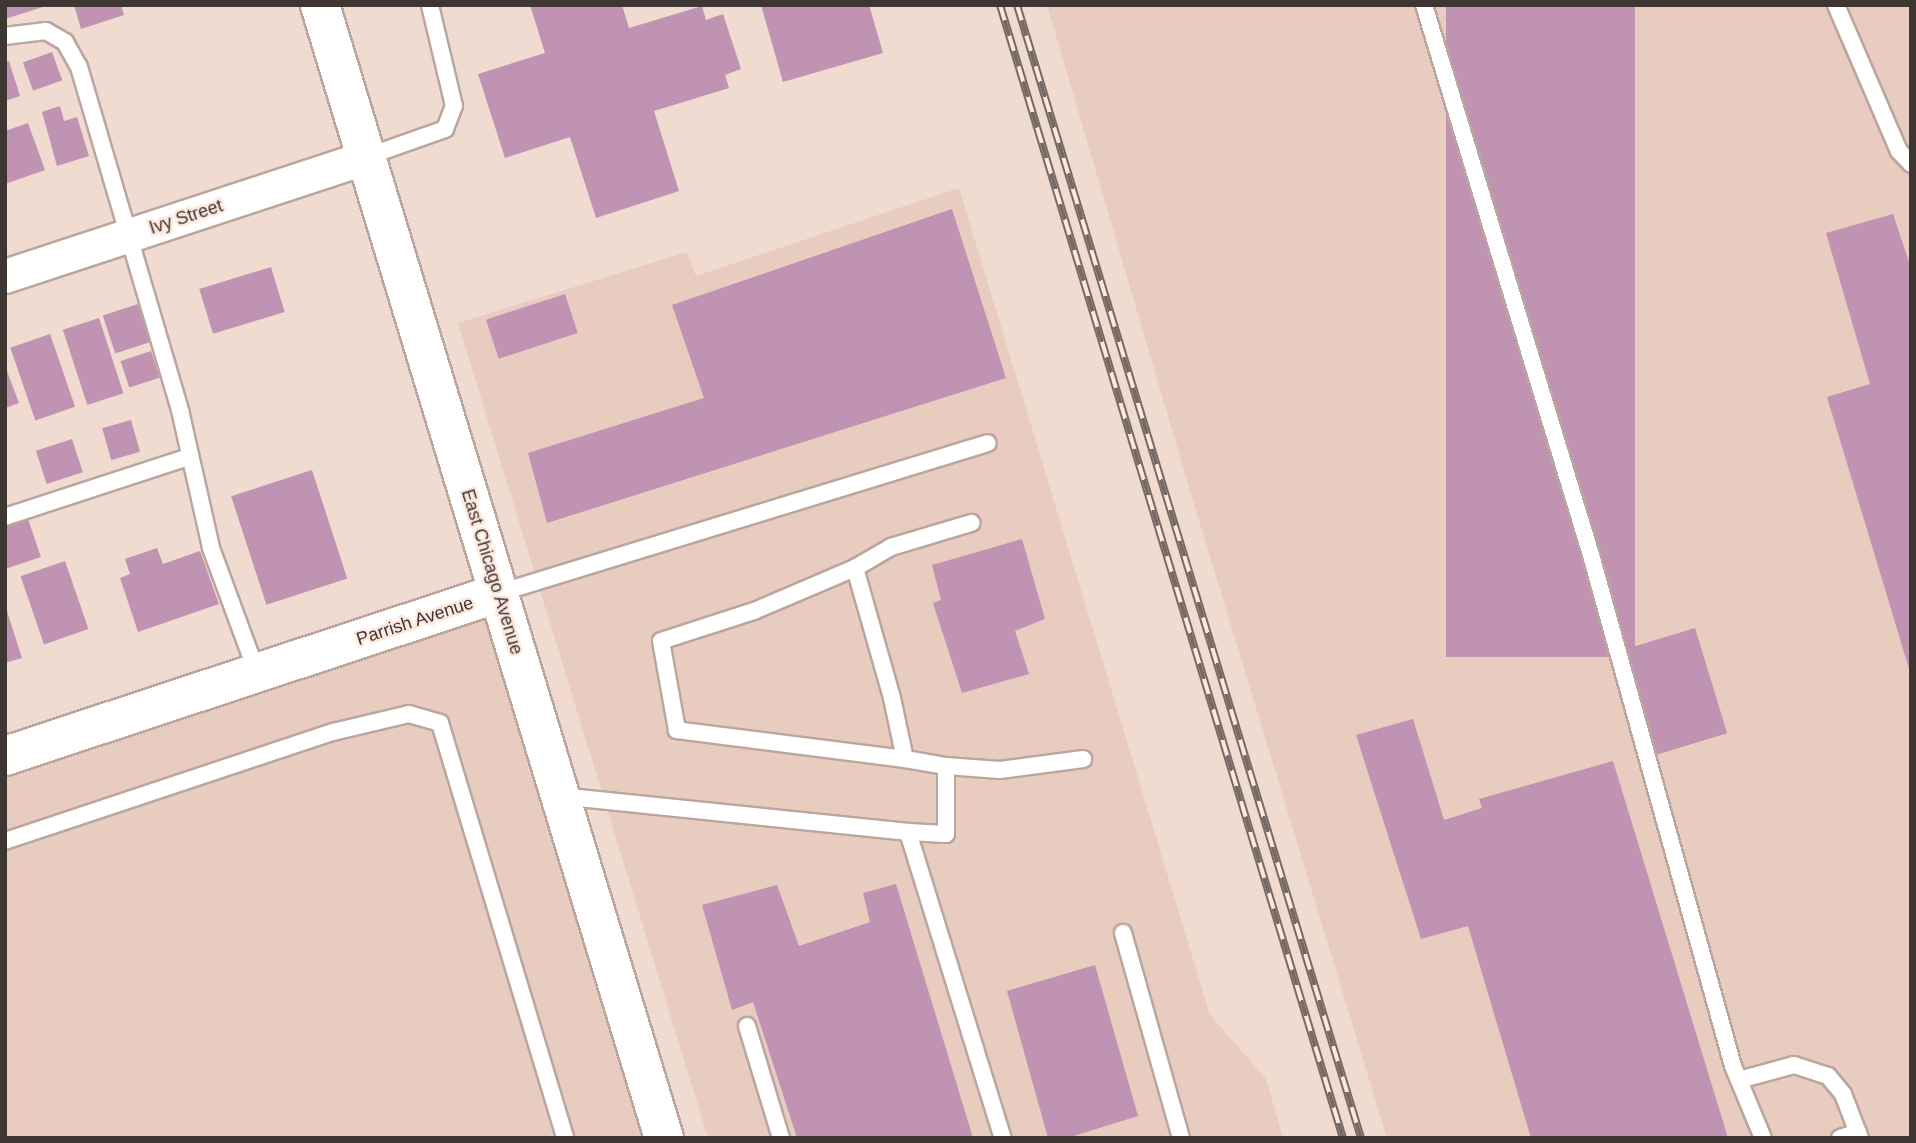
<!DOCTYPE html>
<html>
<head>
<meta charset="utf-8">
<style>
  body { margin:0 }
  #map { position:relative; width:1916px; height:1143px; overflow:hidden; background:#f0dbd1; font-family:Helvetica,sans-serif }
  div>[style] { position:absolute }
  .built>* { inset:0; background:#e7ccbf }
  .building>* { inset:0; background:#bf93b1; transform-origin:0 0 }
  .roads { filter:drop-shadow(2px 0 #baa69d) drop-shadow(-2px 0 #baa69d) drop-shadow(0 2px #baa69d) drop-shadow(0 -2px #baa69d) }
  .service>* { height:16px; margin:-8px; padding:0 8px; transform-origin:8px; border-radius:8px; background:#fff }
  .minor>* { height:33px; margin:-16.5px; padding:0 16.5px; transform-origin:16.5px; border-radius:16.5px; background:#fff }
  .tertiary>* { height:38px; margin:-19px; padding:0 19px; transform-origin:19px; border-radius:19px; background:#fff }
  .secondary>* { height:38px; margin:-19px; padding:0 19px; transform-origin:19px; border-radius:19px; background:#fff }
  .rail>* { height:8px; margin-top:-4px; transform-origin:0; background:repeating-linear-gradient(90deg,#fde8de 0 16px,#776a65 0 32px); box-sizing:border-box; border-block:2px solid #776a65 }
  span { translate:-50% -50%; white-space:nowrap; text-align:center; line-height:1.15; -webkit-text-stroke:5px #fde8de; paint-order:stroke }
  .street-label { font-size:18px; color:#3e3632 }
  .frame { position:absolute; inset:0; border:7px solid #3e3632; pointer-events:none }
</style>
</head>
<body>
<div id="map">
  <div class="built">
    <div style="clip-path:polygon(1047px 5px,1911px 5px,1911px 1138px,1387px 1138px,1188px 484px)"></div>
    <div style="clip-path:polygon(959px 188px,1210px 1015px,1266px 1079px,1283px 1138px,708px 1138px,458px 323px,687px 252px,696px 276px)"></div>
    <div style="clip-path:polygon(499px 593px,664px 1138px,5px 1138px,5px 754px)"></div>
  </div>
  <div class="building">
    <div style="clip-path:polygon(5px 5px,46px 5px,46px 6px,5px 19px)"></div>
    <div style="clip-path:polygon(74px 5px,121px 5px,124px 15px,81px 29px)"></div>
    <div style="clip-path:polygon(530px 5px,622px 5px,629px 28px,702px 6px,706px 20px,723px 14px,741px 69px,725px 75px,729px 88px,654px 111px,679px 191px,596px 218px,570px 137px,505px 158px,478px 74px,545px 53px)"></div>
    <div style="clip-path:polygon(761px 5px,869px 5px,883px 53px,783px 82px)"></div>
    <div style="left:1446px;top:5px;width:189px;height:652px"></div>
    <div style="left:52px;top:52px;width:30px;height:31px;rotate:70deg"></div>
    <div style="clip-path:polygon(9px 61px,20px 96px,5px 101px,5px 62px)"></div>
    <div style="clip-path:polygon(60px 106px,64px 121px,77px 117px,89px 156px,57px 166px,42px 112px)"></div>
    <div style="clip-path:polygon(28px 123px,45px 170px,5px 184px,5px 131px)"></div>
    <div style="clip-path:polygon(952px 209px,1006px 378px,547px 523px,528px 453px,704px 398px,672px 305px)"></div>
    <div style="clip-path:polygon(1893px 214px,1911px 268px,1910px 672px,1827px 397px,1870px 384px,1826px 233px)"></div>
    <div style="left:271px;top:267px;width:47px;height:75px;rotate:73deg"></div>
    <div style="left:565px;top:294px;width:41px;height:83px;rotate:72deg"></div>
    <div style="left:138px;top:304px;width:40px;height:37px;rotate:72deg"></div>
    <div style="left:99px;top:318px;width:79px;height:38px;rotate:72deg"></div>
    <div style="left:50px;top:334px;width:77px;height:42px;rotate:71deg"></div>
    <div style="left:151px;top:351px;width:28px;height:32px;rotate:72deg"></div>
    <div style="clip-path:polygon(5px 366px,19px 403px,5px 408px)"></div>
    <div style="left:131px;top:420px;width:33px;height:30px;rotate:74deg"></div>
    <div style="left:72px;top:439px;width:35px;height:38px;rotate:72deg"></div>
    <div style="left:312px;top:470px;width:114px;height:85px;rotate:72deg"></div>
    <div style="clip-path:polygon(28px 519px,41px 557px,5px 569px,5px 527px)"></div>
    <div style="clip-path:polygon(1022px 539px,1045px 619px,1015px 631px,1029px 674px,962px 693px,933px 603px,941px 600px,932px 565px)"></div>
    <div style="clip-path:polygon(157px 548px,163px 564px,200px 551px,219px 604px,138px 632px,120px 578px,130px 574px,125px 559px)"></div>
    <div style="left:65px;top:561px;width:72px;height:47px;rotate:71deg"></div>
    <div style="clip-path:polygon(6px 608px,22px 658px,5px 663px,5px 609px)"></div>
    <div style="left:1695px;top:628px;width:110px;height:73px;rotate:73deg"></div>
    <div style="clip-path:polygon(1413px 719px,1444px 820px,1482px 808px,1479px 799px,1613px 761px,1728px 1138px,1531px 1138px,1468px 926px,1421px 939px,1356px 735px)"></div>
    <div style="clip-path:polygon(896px 884px,973px 1138px,797px 1138px,753px 1002px,732px 1010px,702px 905px,777px 885px,799px 946px,870px 922px,863px 893px)"></div>
    <div style="clip-path:polygon(1095px 965px,1138px 1116px,1067px 1138px,1048px 1138px,1007px 991px)"></div>
  </div>
  <div class="roads">
    <div class="service">
      <div style="left:1424px;top:5px;width:575px;rotate:73.11deg"></div>
      <div style="left:1591px;top:555px;width:530px;rotate:74.47deg"></div>
      <div style="left:1733px;top:1066px;width:78px;rotate:67.4deg"></div>
      <div style="left:1836px;top:5px;width:159px;rotate:66.7deg"></div>
      <div style="left:1899px;top:151px;width:18px;rotate:47deg"></div>
      <div style="left:5px;top:36px;width:41px;rotate:-7deg"></div>
      <div style="left:46px;top:31px;width:22px;rotate:30deg"></div>
      <div style="left:65px;top:42px;width:29px;rotate:61deg"></div>
      <div style="left:79px;top:67px;width:358px;rotate:73.6deg"></div>
      <div style="left:180px;top:410px;width:141px;rotate:77.3deg"></div>
      <div style="left:211px;top:548px;width:133px;rotate:69.8deg"></div>
      <div style="left:366px;top:157px;width:84px;rotate:-19.5deg"></div>
      <div style="left:445px;top:129px;width:25px;rotate:-69deg"></div>
      <div style="left:454px;top:106px;width:104px;rotate:-103.4deg"></div>
      <div style="left:5px;top:517px;width:194px;rotate:-18.1deg"></div>
      <div style="left:855px;top:568px;width:42px;rotate:-30.3deg"></div>
      <div style="left:891px;top:547px;width:84px;rotate:-16.7deg"></div>
      <div style="left:499px;top:593px;width:511px;rotate:-17.05deg"></div>
      <div style="left:905px;top:759px;width:230px;rotate:-172.8deg"></div>
      <div style="left:677px;top:730px;width:90px;rotate:-100.2deg"></div>
      <div style="left:661px;top:641px;width:98px;rotate:-17.9deg"></div>
      <div style="left:754px;top:611px;width:110px;rotate:-23.1deg"></div>
      <div style="left:855px;top:568px;width:135px;rotate:74.1deg"></div>
      <div style="left:892px;top:698px;width:62px;rotate:78deg"></div>
      <div style="left:905px;top:759px;width:42px;rotate:9.7deg"></div>
      <div style="left:946px;top:766px;width:68px;rotate:90deg"></div>
      <div style="left:946px;top:834px;width:38px;rotate:-177deg"></div>
      <div style="left:946px;top:766px;width:54px;rotate:4.2deg"></div>
      <div style="left:1000px;top:770px;width:84px;rotate:-7.5deg"></div>
      <div style="left:560px;top:796px;width:350px;rotate:5.9deg"></div>
      <div style="left:908px;top:832px;width:320px;rotate:72.8deg"></div>
      <div style="left:5px;top:841px;width:346px;rotate:-18.4deg"></div>
      <div style="left:333px;top:732px;width:78px;rotate:-13.3deg"></div>
      <div style="left:409px;top:714px;width:32px;rotate:16deg"></div>
      <div style="left:440px;top:723px;width:433px;rotate:73.2deg"></div>
      <div style="left:1123px;top:933px;width:213px;rotate:74.2deg"></div>
      <div style="left:747px;top:1026px;width:117px;rotate:73.1deg"></div>
      <div style="left:1739px;top:1080px;width:57px;rotate:-15.3deg"></div>
      <div style="left:1794px;top:1065px;width:36px;rotate:18deg"></div>
      <div style="left:1828px;top:1076px;width:23px;rotate:50deg"></div>
      <div style="left:1843px;top:1094px;width:47px;rotate:68.9deg"></div>
      <div style="left:1840px;top:1138px;width:19px;rotate:-18deg"></div>
    </div>
    <div class="minor">
      <div style="left:5px;top:276px;width:380px;rotate:-18.2deg"></div>
    </div>
    <div class="tertiary">
      <div style="left:5px;top:756px;width:520px;rotate:-18.26deg"></div>
    </div>
    <div class="secondary">
      <div style="left:320px;top:5px;width:1184px;rotate:73.11deg"></div>
    </div>
  </div>
  <div class="rail">
    <div style="left:1000px;top:5px;width:1184px;rotate:73.16deg"></div>
    <div style="left:1017px;top:5px;width:1184px;rotate:73.11deg"></div>
  </div>
  <div class="street-label">
    <span style="left:186px;top:217px;rotate:-18deg">Ivy Street</span>
    <span style="left:492px;top:572px;rotate:73deg">East Chicago Avenue</span>
    <span style="left:415px;top:621px;rotate:-18deg">Parrish Avenue</span>
  </div>
  <div class="frame"></div>
</div>
</body>
</html>
